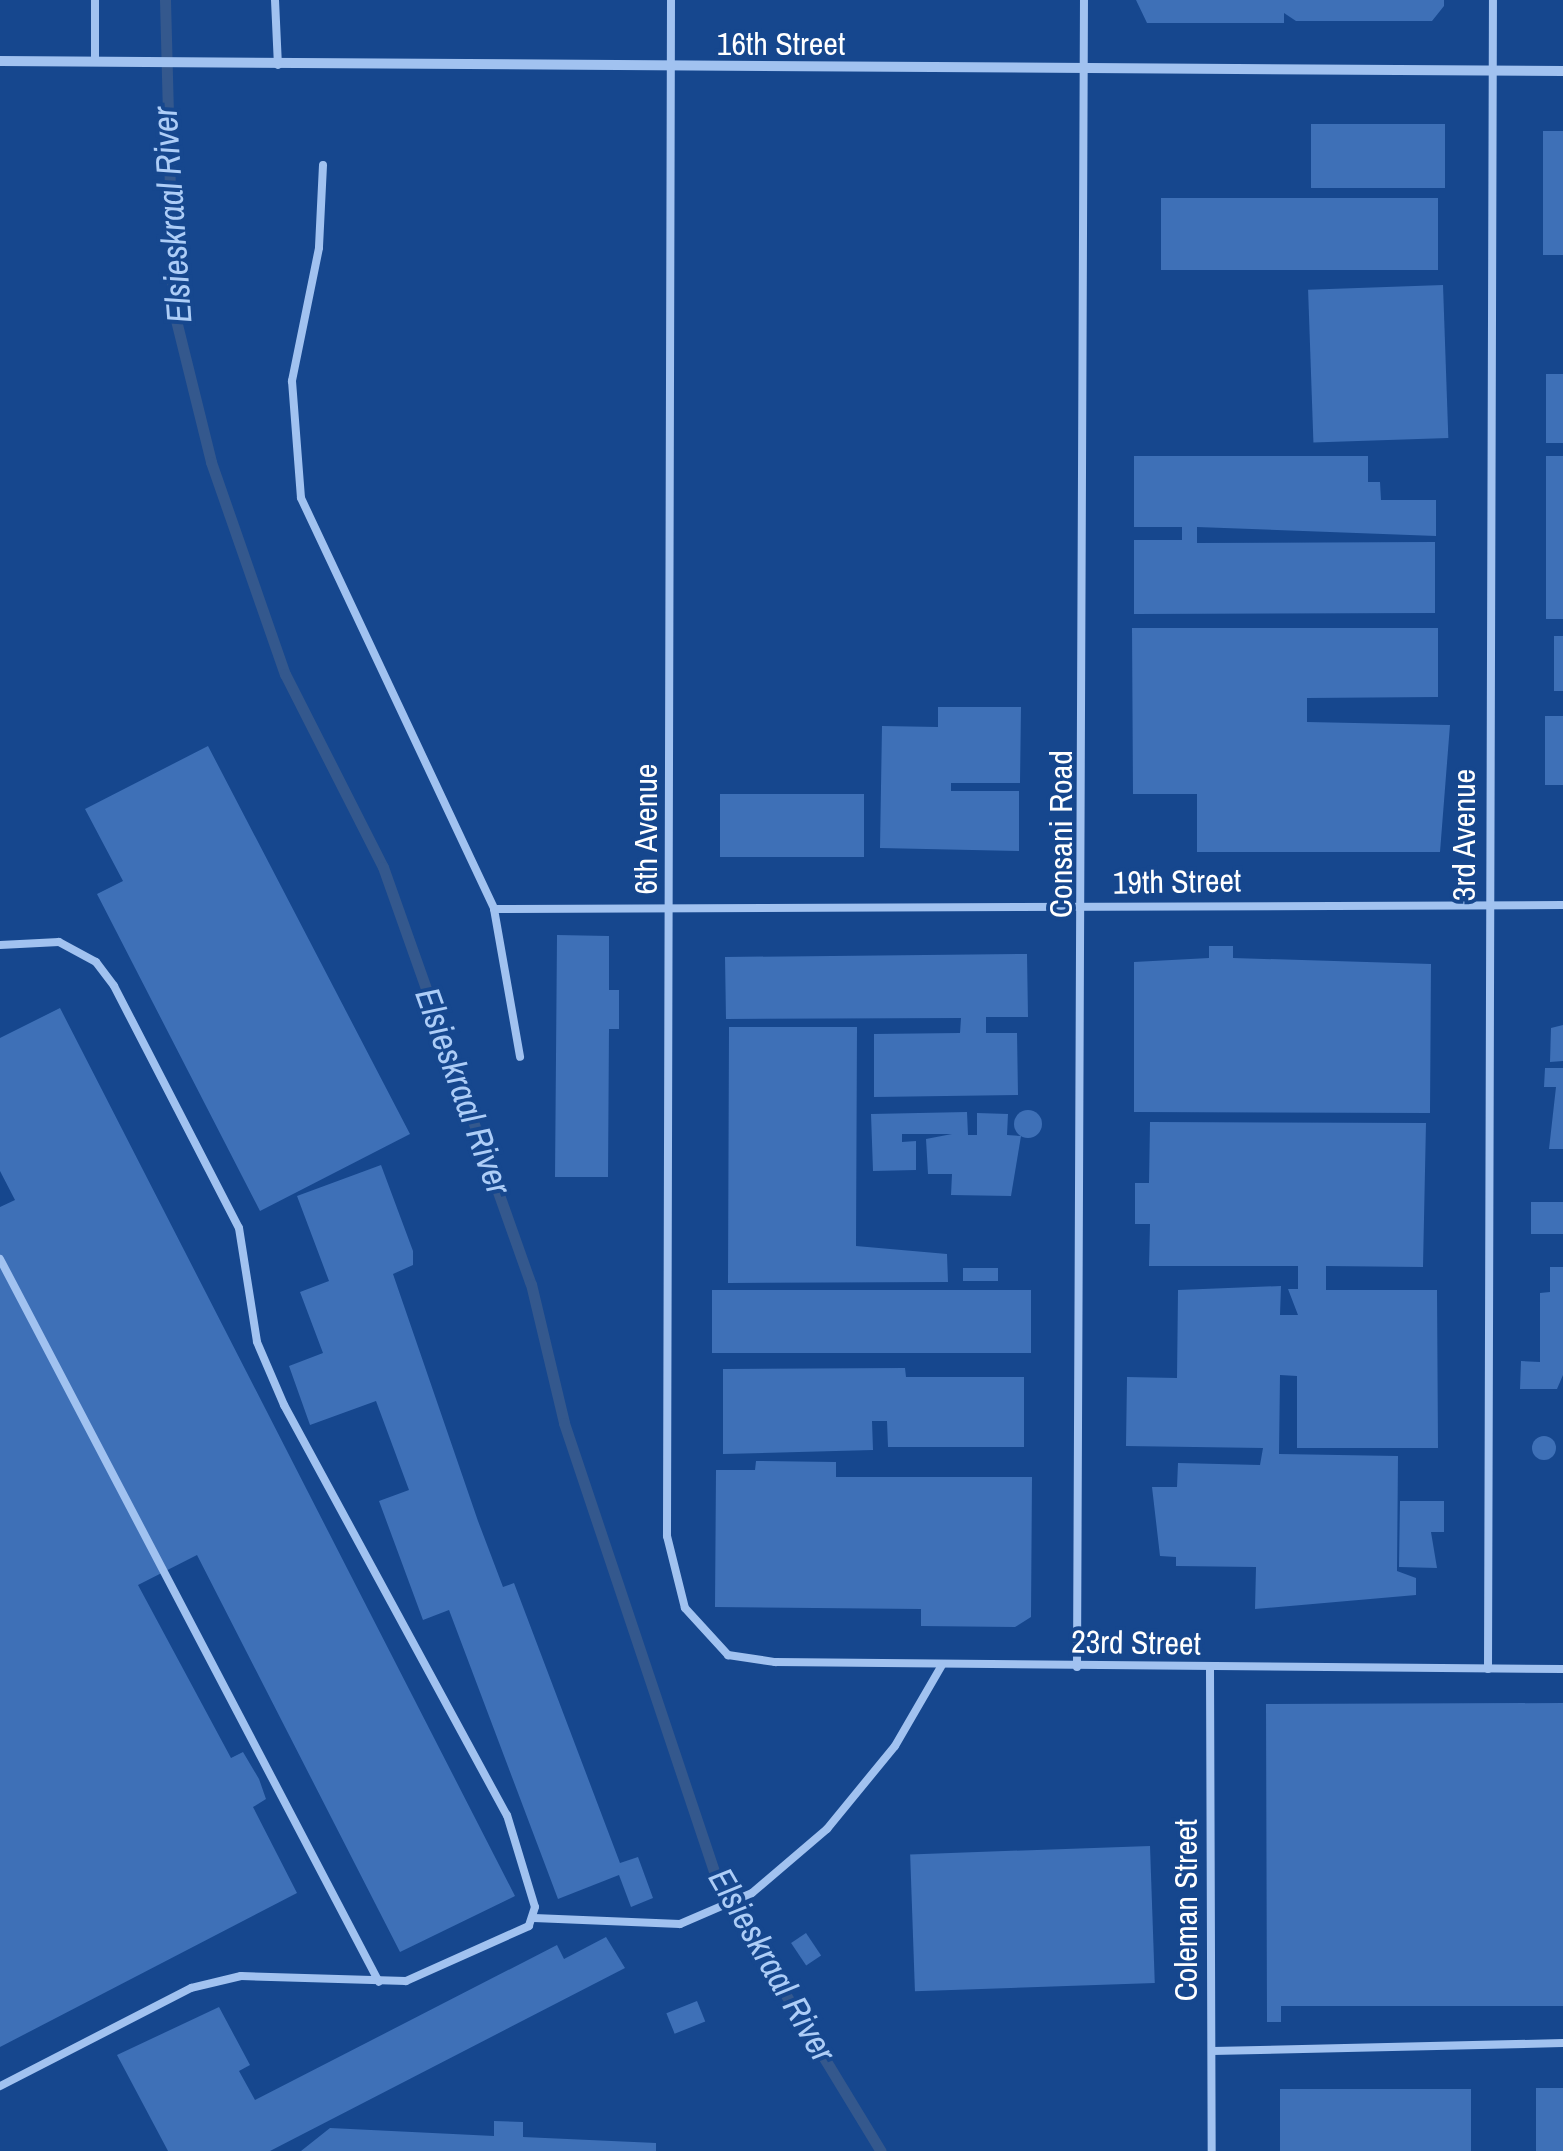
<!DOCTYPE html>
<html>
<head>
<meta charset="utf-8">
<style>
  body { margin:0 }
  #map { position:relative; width:1563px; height:2151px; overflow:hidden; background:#16478e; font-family:"Archivo Narrow",sans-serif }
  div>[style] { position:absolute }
  .stream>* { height:11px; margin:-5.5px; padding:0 5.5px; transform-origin:5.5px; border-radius:5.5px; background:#34588d }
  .building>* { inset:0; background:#3e70b7; transform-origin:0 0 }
  .round { border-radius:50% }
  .lane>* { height:8px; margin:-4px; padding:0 4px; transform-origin:4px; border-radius:4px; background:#a1c2f0 }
  .street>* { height:10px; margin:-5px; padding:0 5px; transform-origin:5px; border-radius:5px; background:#a1c2f0 }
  span { translate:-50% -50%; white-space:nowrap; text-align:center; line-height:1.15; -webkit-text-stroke:8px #16478e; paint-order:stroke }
  .street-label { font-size:32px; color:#fff }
  .water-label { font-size:35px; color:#adcdf7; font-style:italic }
</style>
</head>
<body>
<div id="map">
  <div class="stream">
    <div style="left:165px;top:0;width:308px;rotate:88.5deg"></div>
    <div style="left:173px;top:308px;width:159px;rotate:76.1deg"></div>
    <div style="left:211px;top:462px;width:225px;rotate:70.8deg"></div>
    <div style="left:285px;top:674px;width:216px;rotate:63.1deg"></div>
    <div style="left:383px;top:867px;width:442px;rotate:70.5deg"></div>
    <div style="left:531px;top:1284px;width:143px;rotate:76.6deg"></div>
    <div style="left:564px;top:1423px;width:487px;rotate:71.5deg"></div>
    <div style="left:719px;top:1885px;width:311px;rotate:58.7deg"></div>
  </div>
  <div class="building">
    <div style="clip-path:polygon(1136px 0,1444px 0,1444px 6px,1432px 21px,1296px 21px,1284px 13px,1284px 23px,1147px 23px)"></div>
    <div style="left:1311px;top:124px;width:134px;height:64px"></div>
    <div style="left:1563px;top:131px;width:124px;height:20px;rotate:90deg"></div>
    <div style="left:1161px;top:198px;width:277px;height:72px"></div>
    <div style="left:1443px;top:285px;width:153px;height:135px;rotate:88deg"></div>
    <div style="left:1546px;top:374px;width:17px;height:69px"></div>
    <div style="clip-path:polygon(1134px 456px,1368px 456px,1368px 482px,1380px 482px,1381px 500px,1436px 500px,1436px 536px,1197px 527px,1197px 543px,1435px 542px,1435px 613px,1134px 614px,1134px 540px,1182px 540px,1182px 527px,1134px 527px)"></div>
    <div style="left:1546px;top:456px;width:17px;height:163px"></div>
    <div style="clip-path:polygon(1132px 628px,1438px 628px,1438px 697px,1307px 698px,1307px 722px,1450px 725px,1440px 852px,1197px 852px,1197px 794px,1133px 794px)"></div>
    <div style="left:1554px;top:636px;width:9px;height:55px"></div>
    <div style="clip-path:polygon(938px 707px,1021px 707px,1020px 783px,951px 783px,951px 791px,1019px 791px,1019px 851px,880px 848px,882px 726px,938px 727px)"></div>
    <div style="left:1545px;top:716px;width:18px;height:69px"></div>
    <div style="clip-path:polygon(208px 746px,410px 1134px,260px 1211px,97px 894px,123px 881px,85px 809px)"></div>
    <div style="left:720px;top:794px;width:144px;height:63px"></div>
    <div style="clip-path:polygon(557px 935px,609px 936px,609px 990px,619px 990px,619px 1029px,609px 1029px,608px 1177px,555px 1177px)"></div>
    <div style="clip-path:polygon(1209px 946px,1233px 946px,1233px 958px,1431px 964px,1430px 1113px,1134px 1112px,1134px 962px,1209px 958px)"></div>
    <div style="clip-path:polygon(1027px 954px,1028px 1017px,986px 1017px,986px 1033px,1017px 1033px,1018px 1095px,874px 1097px,874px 1034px,960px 1033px,961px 1018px,726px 1019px,725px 957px)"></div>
    <div style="clip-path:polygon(60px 1008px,515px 1896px,400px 1952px,197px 1555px,138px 1585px,231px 1758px,243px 1752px,259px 1779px,266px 1799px,253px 1807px,297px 1893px,0 2047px,0 1207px,15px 1200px,0 1171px,0 1038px)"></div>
    <div style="clip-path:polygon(1563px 1025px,1563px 1061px,1550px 1062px,1551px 1028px)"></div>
    <div style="clip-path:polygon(729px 1027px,857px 1027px,856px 1246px,947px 1254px,948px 1282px,728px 1283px)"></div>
    <div style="clip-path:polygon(1545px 1068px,1563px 1068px,1563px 1149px,1549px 1149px,1556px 1087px,1544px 1087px)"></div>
    <div class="round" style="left:1014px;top:1110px;width:28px;height:28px"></div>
    <div style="clip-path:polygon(967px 1112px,968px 1135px,977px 1135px,977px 1113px,1008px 1114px,1007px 1135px,1021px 1136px,1011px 1196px,951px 1195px,952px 1174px,928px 1174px,926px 1139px,952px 1134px,902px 1134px,902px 1142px,916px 1141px,916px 1170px,873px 1171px,871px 1114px)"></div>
    <div style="clip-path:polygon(1150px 1122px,1426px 1123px,1423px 1267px,1326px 1266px,1326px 1290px,1437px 1290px,1438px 1448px,1297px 1448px,1297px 1376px,1280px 1375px,1279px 1454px,1398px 1456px,1397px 1571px,1416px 1578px,1416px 1595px,1255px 1609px,1256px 1567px,1176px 1566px,1176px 1557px,1160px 1556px,1152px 1487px,1177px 1487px,1178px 1463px,1260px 1465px,1263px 1448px,1126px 1446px,1127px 1377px,1177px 1378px,1178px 1290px,1281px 1286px,1280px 1315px,1298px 1315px,1288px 1289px,1298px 1289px,1298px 1266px,1149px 1266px,1150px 1224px,1135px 1224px,1135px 1183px,1149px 1183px)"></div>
    <div style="clip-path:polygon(381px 1165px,413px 1251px,413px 1265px,393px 1274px,478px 1521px,503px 1587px,514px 1583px,620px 1863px,638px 1857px,653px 1898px,631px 1907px,619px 1875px,558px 1899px,449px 1610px,423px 1620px,379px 1501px,409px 1490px,376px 1401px,310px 1425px,289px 1366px,323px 1353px,300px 1292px,329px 1281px,297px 1196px)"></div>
    <div style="left:1531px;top:1202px;width:32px;height:32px"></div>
    <div style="clip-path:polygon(1550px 1267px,1563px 1267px,1563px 1375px,1557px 1389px,1520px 1389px,1521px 1361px,1540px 1362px,1540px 1293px,1550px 1292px)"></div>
    <div style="left:963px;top:1268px;width:35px;height:13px"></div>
    <div style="left:1031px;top:1290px;width:63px;height:319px;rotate:90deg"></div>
    <div style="clip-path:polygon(905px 1368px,906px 1377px,1024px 1377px,1024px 1447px,888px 1447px,887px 1421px,872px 1421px,873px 1450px,723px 1454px,723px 1369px)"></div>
    <div class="round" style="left:1532px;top:1436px;width:24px;height:24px"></div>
    <div style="clip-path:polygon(756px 1461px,836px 1462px,836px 1477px,1032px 1477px,1031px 1617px,1015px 1627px,921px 1626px,921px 1609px,715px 1607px,716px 1470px,755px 1470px)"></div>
    <div style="clip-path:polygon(1400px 1501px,1444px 1501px,1444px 1532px,1431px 1532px,1437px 1568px,1399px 1567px)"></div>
    <div style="clip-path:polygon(1563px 1703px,1563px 2006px,1281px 2006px,1281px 2022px,1267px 2022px,1266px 1704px)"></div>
    <div style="left:1150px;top:1846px;width:137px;height:240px;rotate:88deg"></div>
    <div style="left:806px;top:1933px;width:27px;height:18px;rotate:56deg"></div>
    <div style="clip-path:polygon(606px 1937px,625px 1968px,270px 2151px,168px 2151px,117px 2055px,219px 2007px,250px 2065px,239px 2071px,255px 2100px,557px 1945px,564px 1959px)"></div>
    <div style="left:697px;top:2001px;width:22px;height:33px;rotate:68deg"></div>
    <div style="left:1536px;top:2088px;width:27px;height:63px"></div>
    <div style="left:1471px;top:2089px;width:62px;height:191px;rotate:90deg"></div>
    <div style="clip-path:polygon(494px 2121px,523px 2122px,523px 2137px,656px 2143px,656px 2151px,301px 2151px,330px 2128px,494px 2136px)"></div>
  </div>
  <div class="lane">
    <div style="left:95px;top:0;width:62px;rotate:90deg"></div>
    <div style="left:275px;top:0;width:65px;rotate:87.4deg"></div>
    <div style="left:671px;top:0;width:1536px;rotate:90.15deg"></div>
    <div style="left:667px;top:1536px;width:74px;rotate:76deg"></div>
    <div style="left:685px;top:1608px;width:64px;rotate:47.5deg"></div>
    <div style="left:728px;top:1655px;width:48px;rotate:8.5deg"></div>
    <div style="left:775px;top:1662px;width:788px;rotate:0.51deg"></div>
    <div style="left:323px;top:165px;width:83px;rotate:92.8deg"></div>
    <div style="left:319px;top:248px;width:136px;rotate:101.5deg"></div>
    <div style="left:292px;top:381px;width:117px;rotate:85.6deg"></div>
    <div style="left:301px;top:498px;width:454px;rotate:64.8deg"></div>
    <div style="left:494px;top:909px;width:1069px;rotate:-0.21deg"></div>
    <div style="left:494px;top:909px;width:150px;rotate:80deg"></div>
    <div style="left:0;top:945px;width:59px;rotate:-2.9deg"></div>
    <div style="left:59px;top:942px;width:42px;rotate:28.4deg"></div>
    <div style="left:96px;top:962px;width:30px;rotate:53deg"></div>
    <div style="left:114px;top:986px;width:272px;rotate:62.7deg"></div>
    <div style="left:239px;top:1228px;width:115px;rotate:81deg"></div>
    <div style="left:257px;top:1342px;width:69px;rotate:66.8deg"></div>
    <div style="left:284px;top:1405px;width:467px;rotate:61.5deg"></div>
    <div style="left:507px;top:1815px;width:96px;rotate:73.1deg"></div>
    <div style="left:535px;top:1907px;width:20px;rotate:108deg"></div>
    <div style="left:529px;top:1926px;width:135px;rotate:155.9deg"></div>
    <div style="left:406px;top:1981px;width:165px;rotate:-178.3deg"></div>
    <div style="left:241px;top:1976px;width:51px;rotate:166.5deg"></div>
    <div style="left:191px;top:1988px;width:215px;rotate:152.8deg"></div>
    <div style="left:0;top:1259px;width:816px;rotate:62.34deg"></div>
    <div style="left:1077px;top:1667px;width:1667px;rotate:-89.76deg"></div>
    <div style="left:1210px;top:1669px;width:482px;rotate:89.8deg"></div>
    <div style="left:1488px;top:1669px;width:1669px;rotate:-89.83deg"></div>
    <div style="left:534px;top:1918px;width:146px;rotate:2.4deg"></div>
    <div style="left:680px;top:1924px;width:78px;rotate:-23.3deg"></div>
    <div style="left:752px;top:1893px;width:99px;rotate:-40.5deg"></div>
    <div style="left:827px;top:1829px;width:107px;rotate:-50.7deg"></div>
    <div style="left:895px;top:1746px;width:94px;rotate:-59.9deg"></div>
    <div style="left:1212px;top:2051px;width:351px;rotate:-1.3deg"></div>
  </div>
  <div class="street">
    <div style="left:0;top:61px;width:1563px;rotate:0.37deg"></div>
  </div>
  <div class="street-label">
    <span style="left:781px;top:44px">16th Street</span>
    <span style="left:646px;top:829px;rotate:-90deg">6th Avenue</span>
    <span style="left:1061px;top:834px;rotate:-90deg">Consani Road</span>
    <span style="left:1464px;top:835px;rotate:-90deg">3rd Avenue</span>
    <span style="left:1177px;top:882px;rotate:-1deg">19th Street</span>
    <span style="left:1136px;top:1643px;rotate:1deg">23rd Street</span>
    <span style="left:1186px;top:1910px;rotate:-90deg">Coleman Street</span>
  </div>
  <div class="water-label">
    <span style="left:172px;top:215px;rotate:-94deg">Elsieskraal River</span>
    <span style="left:463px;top:1091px;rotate:70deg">Elsieskraal River</span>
    <span style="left:772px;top:1965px;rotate:60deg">Elsieskraal River</span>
  </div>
</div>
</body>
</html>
